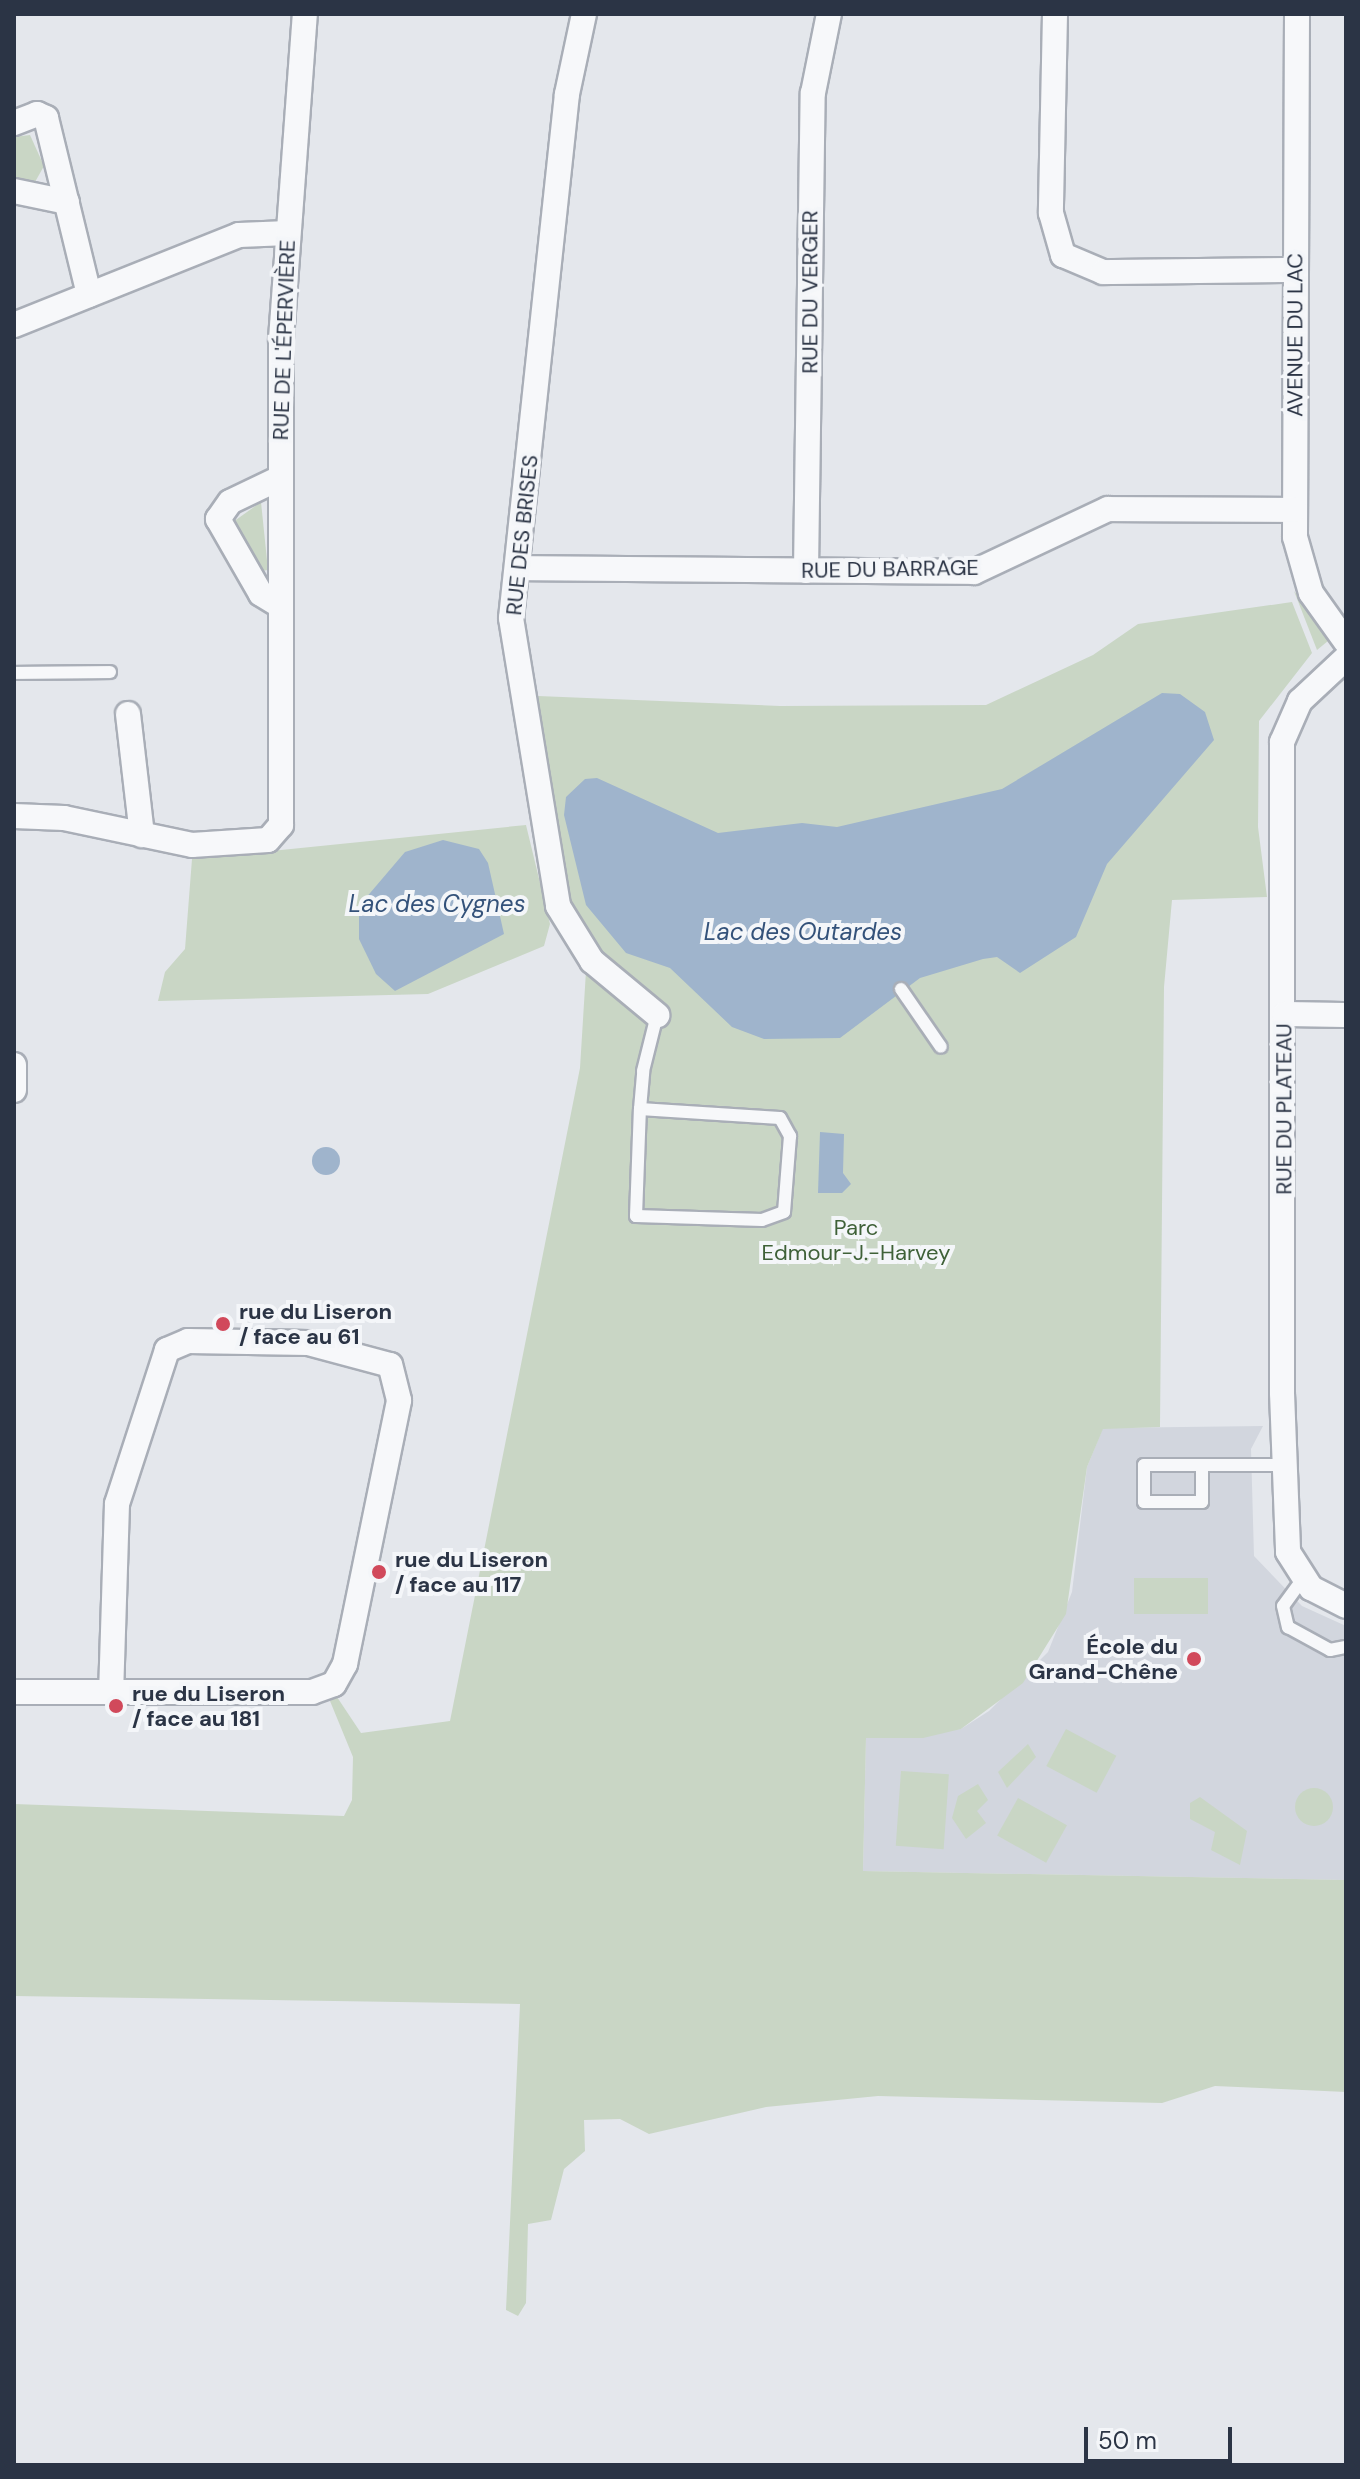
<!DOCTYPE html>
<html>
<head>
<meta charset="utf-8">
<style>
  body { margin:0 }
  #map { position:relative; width:1360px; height:2479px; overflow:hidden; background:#e4e7ec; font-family:"DM Sans",sans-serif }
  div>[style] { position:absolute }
  .built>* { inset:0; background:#d2d6de }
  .green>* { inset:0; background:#c9d6c5; transform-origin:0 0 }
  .round { border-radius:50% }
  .water>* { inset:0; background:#9fb4cc }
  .roads { filter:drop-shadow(2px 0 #a9aeb7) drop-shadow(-2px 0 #a9aeb7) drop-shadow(0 2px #a9aeb7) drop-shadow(0 -2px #a9aeb7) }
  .service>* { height:12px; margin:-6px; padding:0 6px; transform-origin:6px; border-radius:6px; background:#f7f8fa }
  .minor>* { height:24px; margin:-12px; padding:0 12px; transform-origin:12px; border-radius:12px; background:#f7f8fa }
  .dots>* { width:22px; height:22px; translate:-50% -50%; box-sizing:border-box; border:4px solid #f4f6f9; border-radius:50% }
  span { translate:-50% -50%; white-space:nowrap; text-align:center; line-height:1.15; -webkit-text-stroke:8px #f4f6f9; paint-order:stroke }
  .street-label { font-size:22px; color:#2b3445 }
  .park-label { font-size:22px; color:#3f6138 }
  .poi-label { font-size:22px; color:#2b3445; font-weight:700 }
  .left { translate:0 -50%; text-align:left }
  .right { translate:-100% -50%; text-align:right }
  .water-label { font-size:24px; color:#34527a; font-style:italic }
  .frame { position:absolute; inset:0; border:16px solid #2b3445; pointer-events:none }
  .scale { position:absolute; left:1084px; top:2427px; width:148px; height:36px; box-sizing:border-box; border:4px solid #2b3445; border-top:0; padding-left:10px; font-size:24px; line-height:28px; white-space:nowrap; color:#2b3445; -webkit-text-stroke:6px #f4f6f9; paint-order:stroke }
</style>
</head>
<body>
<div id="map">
  <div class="built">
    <div style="clip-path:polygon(1263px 1426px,1251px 1449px,1254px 1556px,1302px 1606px,1346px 1626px,1346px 1880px,863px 1871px,866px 1737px,961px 1729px,989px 1711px,1048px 1652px,1072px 1592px,1087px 1467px,1103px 1428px)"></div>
  </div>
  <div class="green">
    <div style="clip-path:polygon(30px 135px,44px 166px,35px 182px,14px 177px,14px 137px)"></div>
    <div style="clip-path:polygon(261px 502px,268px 570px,261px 571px,233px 522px)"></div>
    <div style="clip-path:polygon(1294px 591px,1325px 632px,1328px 641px,1317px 650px)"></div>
    <div style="clip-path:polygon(1292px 602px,1312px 653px,1259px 721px,1258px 827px,1267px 897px,1172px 900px,1164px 987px,1160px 1427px,1103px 1429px,1087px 1467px,1066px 1614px,1023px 1683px,961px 1729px,923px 1738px,866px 1738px,863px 1871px,1346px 1880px,1346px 2092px,1215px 2086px,1162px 2103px,878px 2096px,766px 2107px,649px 2134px,620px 2119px,584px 2120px,585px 2151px,564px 2169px,551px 2220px,528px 2224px,526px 2303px,518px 2316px,506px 2310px,520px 2004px,14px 1996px,14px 1804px,344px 1816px,352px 1800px,353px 1757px,330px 1701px,337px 1697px,361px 1733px,450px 1721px,580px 1068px,586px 971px,561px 864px,538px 696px,780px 706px,986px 705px,1093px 655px,1138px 624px)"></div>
    <div style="clip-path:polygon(526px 825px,550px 924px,544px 946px,428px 994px,158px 1001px,165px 972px,185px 949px,192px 859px)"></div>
    <div style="left:1208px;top:1578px;width:36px;height:74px;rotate:90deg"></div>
    <div style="left:1066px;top:1729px;width:57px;height:42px;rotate:28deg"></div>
    <div style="clip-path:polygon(1028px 1744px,1036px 1757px,1007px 1788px,998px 1772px)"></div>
    <div style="left:901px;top:1771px;width:48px;height:75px;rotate:4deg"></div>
    <div style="clip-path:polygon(978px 1784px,988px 1800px,977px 1811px,986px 1823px,966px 1839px,952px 1818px,958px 1796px)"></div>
    <div class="round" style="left:1295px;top:1788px;width:38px;height:38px"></div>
    <div style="clip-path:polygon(1200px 1797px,1247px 1831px,1240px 1865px,1211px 1850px,1215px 1832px,1190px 1819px,1190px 1803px)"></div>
    <div style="left:1018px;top:1798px;width:56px;height:43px;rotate:29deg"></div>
  </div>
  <div class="water">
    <div style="clip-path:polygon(1162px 693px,1180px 694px,1205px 712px,1214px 740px,1107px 864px,1076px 937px,1020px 973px,997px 957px,983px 959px,920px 978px,840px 1038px,764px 1039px,732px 1027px,670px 968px,626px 953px,586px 905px,564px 815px,566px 797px,585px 779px,597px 778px,718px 833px,802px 823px,837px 827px,1002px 789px)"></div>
    <div style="clip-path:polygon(443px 840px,479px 849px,488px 863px,504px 934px,395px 991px,376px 974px,359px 939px,359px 906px,405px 852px)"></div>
    <div style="clip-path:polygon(820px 1132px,844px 1134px,843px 1173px,851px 1184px,842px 1193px,818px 1193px)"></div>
    <div class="round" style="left:312px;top:1147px;width:28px;height:28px"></div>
  </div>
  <div class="roads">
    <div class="service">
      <div style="left:14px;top:673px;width:96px;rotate:-0.6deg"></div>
      <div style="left:901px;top:989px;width:70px;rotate:55.4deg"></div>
      <div style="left:640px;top:1109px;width:140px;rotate:3.7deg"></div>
      <div style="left:780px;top:1118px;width:21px;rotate:61deg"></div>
      <div style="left:790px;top:1136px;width:76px;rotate:94.5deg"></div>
      <div style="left:784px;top:1212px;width:23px;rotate:160deg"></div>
      <div style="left:762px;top:1220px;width:126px;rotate:-178.2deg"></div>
      <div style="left:636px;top:1216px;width:107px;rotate:-87.9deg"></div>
      <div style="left:640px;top:1109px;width:38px;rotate:-85deg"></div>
      <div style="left:643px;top:1071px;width:58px;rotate:-76deg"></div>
      <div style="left:1202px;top:1466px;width:36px;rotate:90deg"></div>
      <div style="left:1202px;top:1502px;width:58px;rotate:180deg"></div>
      <div style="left:1144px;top:1502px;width:37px;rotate:-90deg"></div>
      <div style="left:1144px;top:1465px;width:138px"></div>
      <div style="left:1302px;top:1580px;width:32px;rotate:126deg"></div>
      <div style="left:1283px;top:1606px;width:22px;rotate:77deg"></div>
      <div style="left:1288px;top:1627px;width:48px;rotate:28.7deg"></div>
      <div style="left:1330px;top:1650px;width:16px;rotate:-11deg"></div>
    </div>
    <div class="minor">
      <div style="left:584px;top:14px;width:82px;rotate:102deg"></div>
      <div style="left:567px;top:94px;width:527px;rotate:96.1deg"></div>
      <div style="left:511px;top:618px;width:292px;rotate:80.7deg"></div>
      <div style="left:558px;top:906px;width:65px;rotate:58.3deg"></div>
      <div style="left:592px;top:961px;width:85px;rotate:39.7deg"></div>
      <div style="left:1055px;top:14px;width:199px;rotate:91.2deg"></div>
      <div style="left:1051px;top:213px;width:44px;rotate:74.1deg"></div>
      <div style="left:1063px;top:255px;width:43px;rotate:23deg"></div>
      <div style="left:1103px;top:272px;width:191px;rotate:-0.6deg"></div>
      <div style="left:1297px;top:14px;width:523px;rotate:90.22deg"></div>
      <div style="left:1295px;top:537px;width:58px;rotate:74.1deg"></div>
      <div style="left:1311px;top:593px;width:60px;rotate:54.5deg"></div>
      <div style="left:14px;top:123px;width:25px;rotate:-21deg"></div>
      <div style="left:37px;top:114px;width:10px;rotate:24deg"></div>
      <div style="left:46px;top:118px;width:182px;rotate:76.3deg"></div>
      <div style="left:14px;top:191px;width:54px;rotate:11.7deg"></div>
      <div style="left:14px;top:325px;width:242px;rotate:-21.8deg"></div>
      <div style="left:239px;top:235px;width:49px;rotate:-2.3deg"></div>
      <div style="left:280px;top:478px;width:55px;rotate:154.4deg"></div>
      <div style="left:230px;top:502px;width:21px;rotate:125deg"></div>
      <div style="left:218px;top:519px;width:86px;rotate:60.2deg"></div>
      <div style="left:261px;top:594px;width:23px;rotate:31deg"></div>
      <div style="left:519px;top:568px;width:455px;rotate:0.5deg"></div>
      <div style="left:974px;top:572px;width:148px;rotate:-25.2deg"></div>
      <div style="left:1108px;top:509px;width:186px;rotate:0.3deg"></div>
      <div style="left:806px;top:571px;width:478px;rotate:-89.2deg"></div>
      <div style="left:813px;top:93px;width:81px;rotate:-78.6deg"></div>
      <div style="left:1346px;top:658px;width:63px;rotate:136.9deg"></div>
      <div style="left:1300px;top:701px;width:45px;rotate:113.7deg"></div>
      <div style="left:1282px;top:742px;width:651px;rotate:90deg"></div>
      <div style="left:1282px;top:1393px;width:159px;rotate:87.8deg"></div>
      <div style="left:1288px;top:1552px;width:43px;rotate:57.4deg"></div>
      <div style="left:1311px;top:1588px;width:39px;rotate:27deg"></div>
      <div style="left:128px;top:714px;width:122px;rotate:83.4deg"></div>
      <div style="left:14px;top:816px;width:50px;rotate:2.3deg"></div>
      <div style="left:64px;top:818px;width:131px;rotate:11.9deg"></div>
      <div style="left:192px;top:845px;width:76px;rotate:-3.8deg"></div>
      <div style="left:268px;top:840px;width:20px;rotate:-49deg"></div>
      <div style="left:281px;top:825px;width:486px;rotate:-90deg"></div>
      <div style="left:281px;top:339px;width:326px;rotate:-85.8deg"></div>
      <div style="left:1285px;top:1014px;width:61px;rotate:0.9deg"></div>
      <div style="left:14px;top:1065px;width:25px;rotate:90deg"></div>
      <div style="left:14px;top:1692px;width:298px"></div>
      <div style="left:312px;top:1692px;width:23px;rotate:-20deg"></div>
      <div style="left:334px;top:1684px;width:23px;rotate:-61deg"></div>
      <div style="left:345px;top:1664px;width:269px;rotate:-78.4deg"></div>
      <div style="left:399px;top:1400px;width:36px;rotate:-104deg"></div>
      <div style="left:390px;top:1365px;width:85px;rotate:-165deg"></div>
      <div style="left:308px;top:1343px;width:120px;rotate:-179deg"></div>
      <div style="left:188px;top:1341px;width:23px;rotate:157deg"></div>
      <div style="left:167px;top:1350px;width:162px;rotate:108deg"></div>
      <div style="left:117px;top:1504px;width:186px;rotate:91.8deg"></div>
    </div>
  </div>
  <div class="dots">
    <div style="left:223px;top:1324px;background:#d1495b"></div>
    <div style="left:379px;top:1572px;background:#d1495b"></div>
    <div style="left:1194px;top:1659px;background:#d1495b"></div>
    <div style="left:116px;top:1706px;background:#d1495b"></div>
  </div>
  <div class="street-label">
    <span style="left:810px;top:292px;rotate:-90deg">RUE DU VERGER</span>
    <span style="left:1295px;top:335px;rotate:-90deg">AVENUE DU LAC</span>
    <span style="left:284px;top:340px;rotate:-88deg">RUE DE L'ÉPERVIÈRE</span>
    <span style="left:522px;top:535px;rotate:-84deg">RUE DES BRISES</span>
    <span style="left:890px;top:569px;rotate:-1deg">RUE DU BARRAGE</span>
    <span style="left:1284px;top:1109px;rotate:-90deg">RUE DU PLATEAU</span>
  </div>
  <div class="park-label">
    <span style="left:856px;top:1240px">Parc<br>Edmour-J.-Harvey</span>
  </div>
  <div class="poi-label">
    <span class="left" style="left:239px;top:1324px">rue du Liseron<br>/ face au 61</span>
    <span class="left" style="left:395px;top:1572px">rue du Liseron<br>/ face au 117</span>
    <span class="right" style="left:1178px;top:1659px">École du<br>Grand-Chêne</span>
    <span class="left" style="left:132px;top:1706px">rue du Liseron<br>/ face au 181</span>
  </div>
  <div class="water-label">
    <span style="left:437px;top:904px">Lac des Cygnes</span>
    <span style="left:803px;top:932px">Lac des Outardes</span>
  </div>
  <div class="frame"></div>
  <div class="scale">50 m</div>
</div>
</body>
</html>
